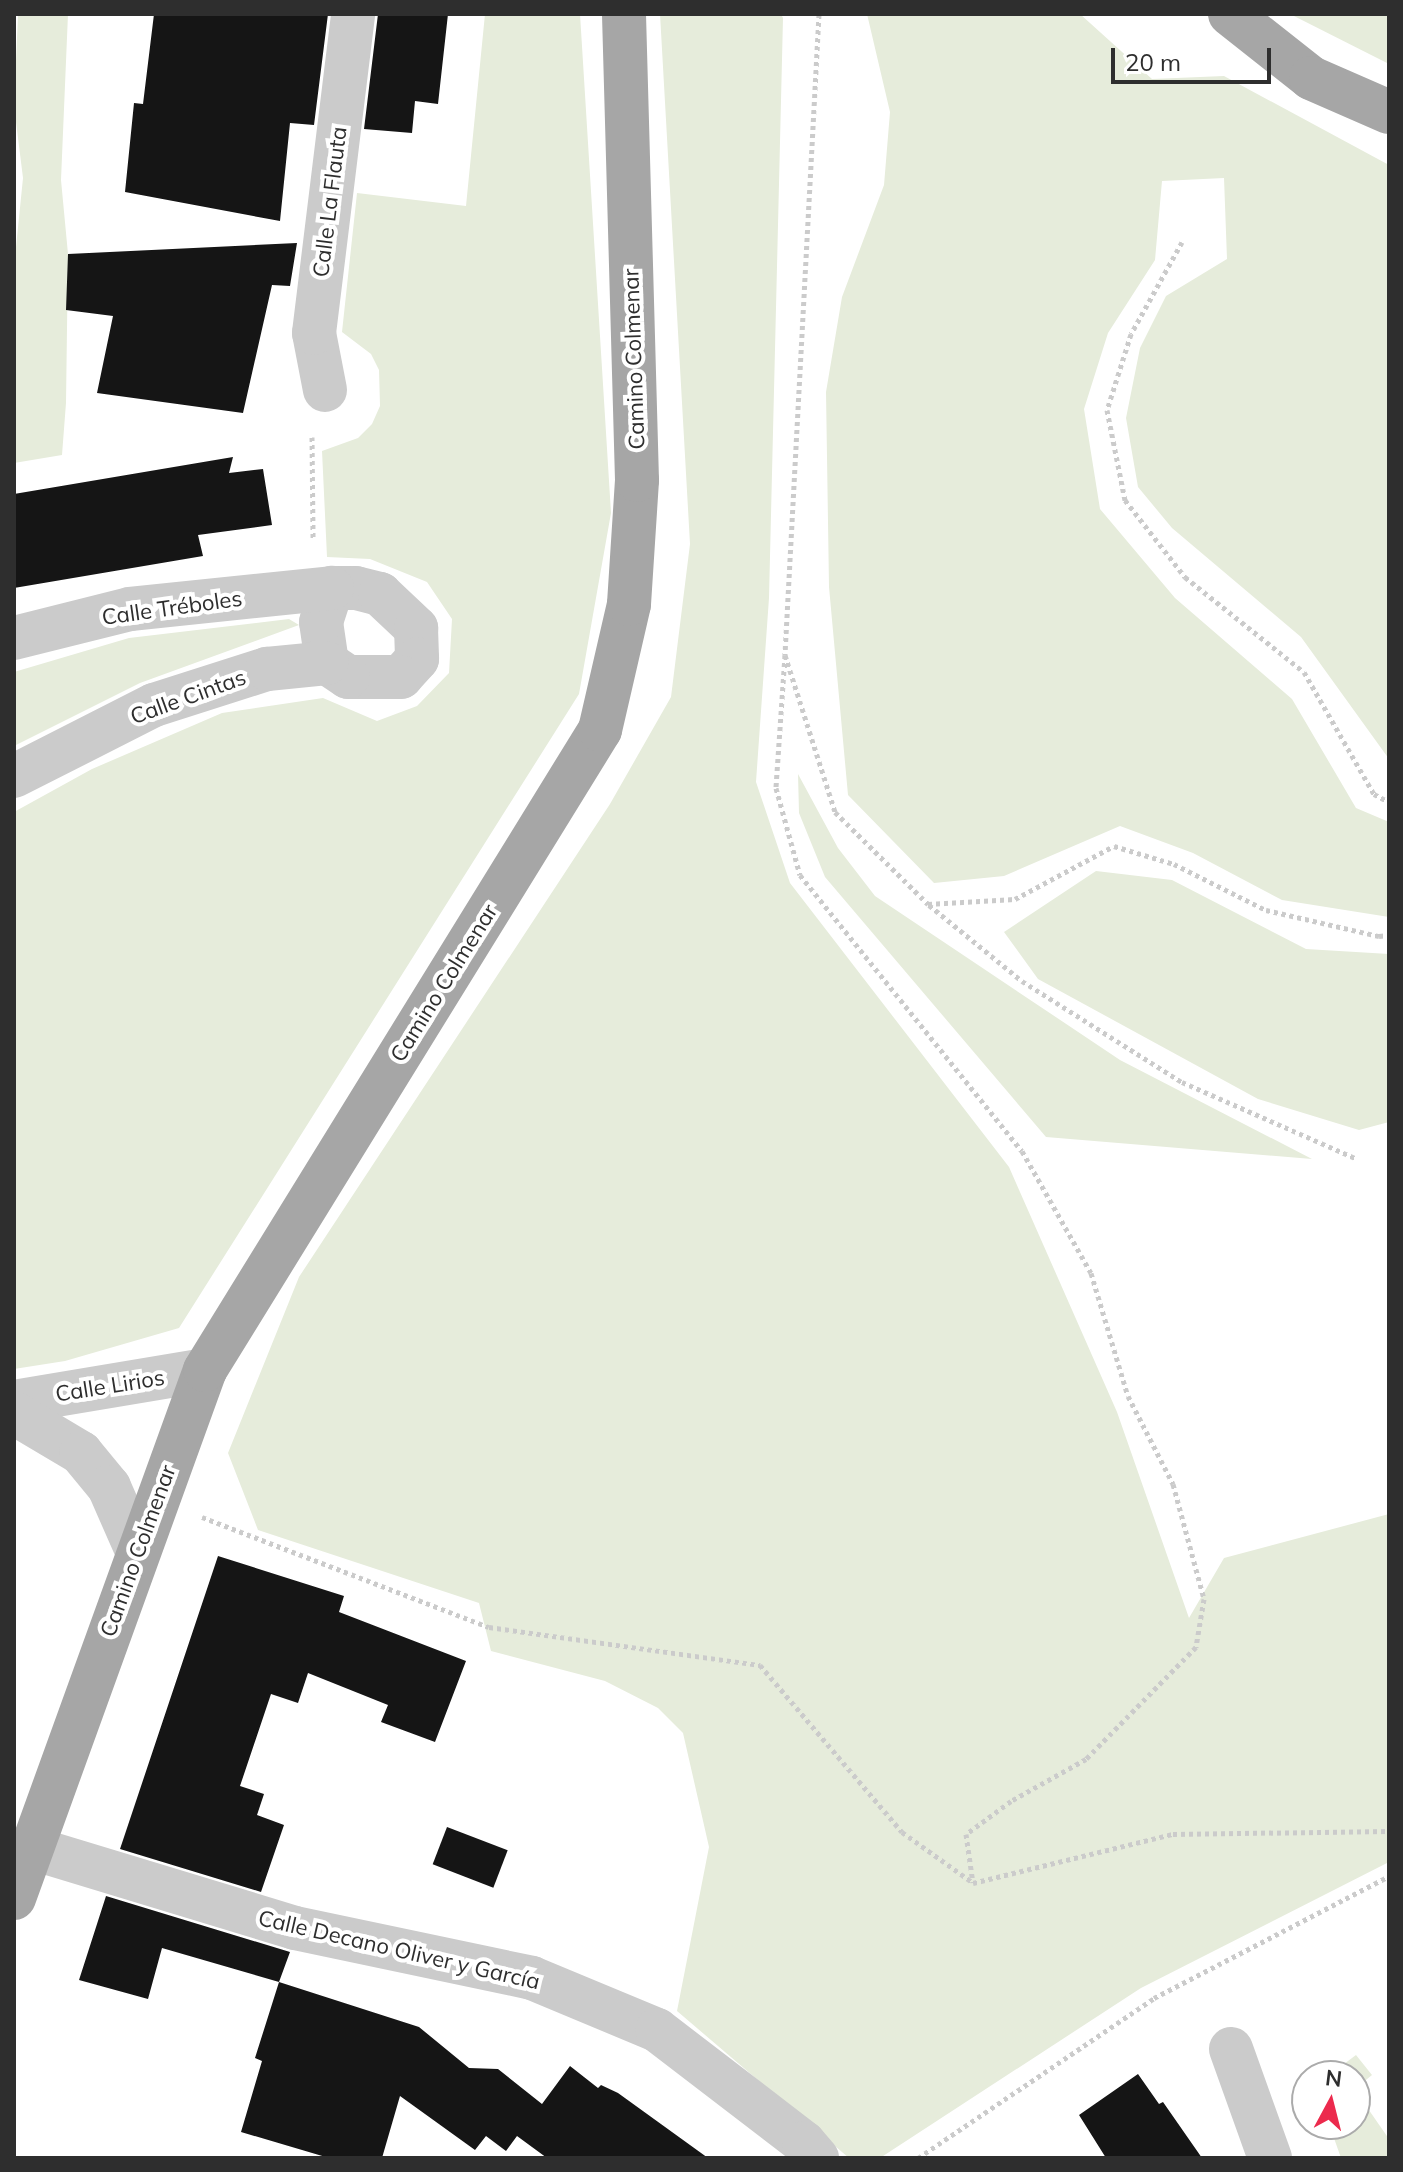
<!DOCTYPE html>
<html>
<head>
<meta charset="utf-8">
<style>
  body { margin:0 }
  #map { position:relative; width:1403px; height:2172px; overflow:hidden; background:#fff; font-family:Mulish,sans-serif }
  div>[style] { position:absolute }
  .green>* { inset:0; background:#e6ecdb }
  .building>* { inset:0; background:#151515; transform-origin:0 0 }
  .path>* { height:5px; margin-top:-2.5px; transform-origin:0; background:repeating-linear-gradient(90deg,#cbcbcb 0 4px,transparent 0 8px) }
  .minor>* { height:44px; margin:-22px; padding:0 22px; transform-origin:22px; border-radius:22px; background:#cbcbcb }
  .major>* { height:44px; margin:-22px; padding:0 22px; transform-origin:22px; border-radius:22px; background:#a6a6a6 }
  span { translate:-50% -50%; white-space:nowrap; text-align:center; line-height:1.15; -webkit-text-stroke:8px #fff; paint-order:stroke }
  .street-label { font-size:22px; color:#2e2e2e }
  .frame { position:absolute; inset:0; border:16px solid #2e2e2e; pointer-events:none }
  .north { position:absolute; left:1291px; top:2060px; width:80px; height:80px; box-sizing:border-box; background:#fff; border:2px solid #ababab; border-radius:50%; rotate:7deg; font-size:22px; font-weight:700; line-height:32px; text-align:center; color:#2e2e2e }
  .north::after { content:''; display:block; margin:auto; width:28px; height:36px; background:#ec2a4d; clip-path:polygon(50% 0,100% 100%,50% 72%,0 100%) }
  .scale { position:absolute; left:1111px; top:48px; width:160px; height:36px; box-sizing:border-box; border:4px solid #2e2e2e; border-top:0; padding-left:10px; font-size:24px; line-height:28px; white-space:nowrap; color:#2e2e2e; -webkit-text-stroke:6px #fff; paint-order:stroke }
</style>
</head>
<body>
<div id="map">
  <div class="green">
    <div style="clip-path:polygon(68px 14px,61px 180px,68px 254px,66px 403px,62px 455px,14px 463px,14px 267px,23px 178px,14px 106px,18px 15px)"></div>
    <div style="clip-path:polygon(485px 14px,580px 14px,611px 513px,579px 694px,179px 1328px,65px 1361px,14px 1369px,14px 812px,92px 769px,222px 713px,323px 698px,377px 721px,417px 706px,449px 673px,452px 619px,427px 582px,370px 559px,327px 557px,322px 451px,358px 438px,372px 424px,380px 406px,379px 370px,371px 354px,342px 332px,357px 193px,466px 206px)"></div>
    <div style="clip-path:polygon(660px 14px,781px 14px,783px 18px,769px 598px,756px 782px,790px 883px,1009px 1167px,1117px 1412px,1189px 1618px,1224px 1558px,1389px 1514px,1389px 1862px,1141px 1988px,880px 2158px,849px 2158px,677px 2011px,709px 1847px,683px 1733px,658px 1708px,605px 1681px,491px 1651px,479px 1603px,258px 1530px,228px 1453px,299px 1277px,610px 804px,671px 697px,690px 544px)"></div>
    <div style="clip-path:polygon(867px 14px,1080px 14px,1152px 79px,1224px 76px,1389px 165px,1389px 759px,1301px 637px,1172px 528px,1138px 487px,1126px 418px,1140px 348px,1166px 296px,1227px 259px,1224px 178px,1162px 181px,1155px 260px,1108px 333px,1084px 409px,1100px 509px,1175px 598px,1292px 699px,1356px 808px,1389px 822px,1389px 917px,1282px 900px,1193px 853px,1120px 826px,1004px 876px,934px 883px,848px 795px,829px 587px,826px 392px,842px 297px,884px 185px,890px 112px)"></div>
    <div style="clip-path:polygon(1290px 14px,1389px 14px,1389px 64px)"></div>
    <div style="clip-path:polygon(289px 619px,299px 625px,140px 683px,14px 746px,14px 672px,129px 638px)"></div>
    <div style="clip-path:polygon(798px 774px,838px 848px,875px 896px,1120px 1060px,1312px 1159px,1046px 1137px,825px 877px,799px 813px)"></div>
    <div style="clip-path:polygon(1096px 871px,1172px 880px,1306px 949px,1389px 954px,1389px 1122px,1359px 1130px,1258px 1099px,1038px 979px,1004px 932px)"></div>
    <div style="clip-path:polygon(1356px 2055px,1372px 2075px,1355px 2089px,1355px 2076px,1328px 2076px)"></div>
    <div style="clip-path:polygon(1355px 2090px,1389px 2139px,1389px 2158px,1341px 2158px,1329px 2124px,1355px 2124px)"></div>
  </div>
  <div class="building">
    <div style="clip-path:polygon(154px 14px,328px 14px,314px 125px,290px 123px,280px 221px,125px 192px,134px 103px,143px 104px)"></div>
    <div style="clip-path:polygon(378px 14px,448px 14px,438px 104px,415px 101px,412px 133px,364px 129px)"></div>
    <div style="clip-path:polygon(297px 243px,290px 286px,272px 285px,243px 413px,97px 393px,113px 316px,66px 310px,68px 254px)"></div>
    <div style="clip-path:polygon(233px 457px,229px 473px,263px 469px,272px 525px,198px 535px,203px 556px,14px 588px,14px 494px)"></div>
    <div style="clip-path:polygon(218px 1556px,344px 1596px,339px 1612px,466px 1661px,435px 1742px,381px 1722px,388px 1705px,308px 1673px,298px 1703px,271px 1694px,240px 1786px,264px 1794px,257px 1815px,284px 1825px,261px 1892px,120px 1849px)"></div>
    <div style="left:447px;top:1827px;width:65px;height:40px;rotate:21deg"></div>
    <div style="clip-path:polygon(106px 1896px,290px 1952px,279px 1982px,162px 1948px,148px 1999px,79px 1980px)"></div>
    <div style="clip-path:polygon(279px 1982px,419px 2027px,469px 2068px,498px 2069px,542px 2104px,570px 2066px,598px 2088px,601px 2085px,618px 2093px,708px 2158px,547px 2158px,517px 2136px,506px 2151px,486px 2136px,475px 2150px,400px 2096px,382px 2158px,329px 2158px,241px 2132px,262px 2061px,255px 2058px)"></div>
    <div style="clip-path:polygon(1138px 2074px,1159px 2104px,1163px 2102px,1202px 2158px,1106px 2158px,1079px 2115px)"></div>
  </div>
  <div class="path">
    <div style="left:819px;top:14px;width:642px;rotate:93.04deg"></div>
    <div style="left:785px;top:655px;width:165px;rotate:72.3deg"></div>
    <div style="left:835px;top:812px;width:131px;rotate:44.7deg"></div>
    <div style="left:928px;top:904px;width:87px;rotate:-3.3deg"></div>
    <div style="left:1015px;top:899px;width:112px;rotate:-28.2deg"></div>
    <div style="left:1114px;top:846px;width:63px;rotate:16.7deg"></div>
    <div style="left:1174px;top:864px;width:103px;rotate:26.6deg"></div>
    <div style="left:1266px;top:910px;width:116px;rotate:13deg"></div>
    <div style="left:1379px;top:936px;width:10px;rotate:-6deg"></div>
    <div style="left:1182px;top:242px;width:105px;rotate:119deg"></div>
    <div style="left:1131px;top:334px;width:80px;rotate:107.5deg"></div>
    <div style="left:1107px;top:410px;width:92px;rotate:78.7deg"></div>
    <div style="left:1125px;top:500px;width:98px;rotate:52.1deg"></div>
    <div style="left:1185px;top:577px;width:152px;rotate:38.6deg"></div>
    <div style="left:1304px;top:672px;width:141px;rotate:60.2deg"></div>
    <div style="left:1374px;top:794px;width:17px;rotate:28deg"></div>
    <div style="left:312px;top:437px;width:102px;rotate:89.4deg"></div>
    <div style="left:785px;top:655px;width:133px;rotate:93.9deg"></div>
    <div style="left:776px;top:788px;width:90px;rotate:74.6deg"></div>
    <div style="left:800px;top:875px;width:354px;rotate:51.2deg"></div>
    <div style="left:1022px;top:1151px;width:140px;rotate:60.5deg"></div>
    <div style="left:1091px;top:1273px;width:128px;rotate:73.3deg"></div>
    <div style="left:1128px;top:1396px;width:99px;rotate:62.9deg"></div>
    <div style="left:1173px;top:1484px;width:119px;rotate:74.9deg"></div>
    <div style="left:1204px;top:1599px;width:49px;rotate:99.5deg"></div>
    <div style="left:1196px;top:1647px;width:157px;rotate:134.5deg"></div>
    <div style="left:1086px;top:1759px;width:86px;rotate:150.8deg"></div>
    <div style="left:1011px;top:1801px;width:56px;rotate:143.7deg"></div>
    <div style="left:966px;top:1834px;width:49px;rotate:81.9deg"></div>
    <div style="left:973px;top:1883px;width:206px;rotate:-13.8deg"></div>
    <div style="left:1173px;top:1834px;width:216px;rotate:-0.8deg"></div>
    <div style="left:929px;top:905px;width:120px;rotate:39.3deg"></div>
    <div style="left:1022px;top:981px;width:189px;rotate:32.3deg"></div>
    <div style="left:1182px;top:1082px;width:189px;rotate:23.7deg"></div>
    <div style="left:202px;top:1517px;width:307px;rotate:21deg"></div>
    <div style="left:489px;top:1627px;width:274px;rotate:8deg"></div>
    <div style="left:760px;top:1665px;width:219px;rotate:49.6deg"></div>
    <div style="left:902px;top:1832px;width:86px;rotate:35.5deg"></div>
    <div style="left:918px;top:2158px;width:285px;rotate:-34.1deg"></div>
    <div style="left:1154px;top:1998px;width:265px;rotate:-27.4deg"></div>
  </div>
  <div class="minor">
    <div style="left:325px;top:390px;width:58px;rotate:-100.9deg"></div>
    <div style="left:314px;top:333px;width:321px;rotate:-83deg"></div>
    <div style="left:332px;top:588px;width:24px"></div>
    <div style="left:356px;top:588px;width:25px;rotate:14deg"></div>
    <div style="left:380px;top:594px;width:50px;rotate:43.4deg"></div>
    <div style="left:416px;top:628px;width:31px;rotate:88deg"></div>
    <div style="left:417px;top:659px;width:24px;rotate:132deg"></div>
    <div style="left:401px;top:677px;width:53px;rotate:180deg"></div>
    <div style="left:348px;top:677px;width:25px;rotate:-146deg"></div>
    <div style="left:327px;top:663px;width:41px;rotate:-98.3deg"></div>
    <div style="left:321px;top:622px;width:36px;rotate:-72deg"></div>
    <div style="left:14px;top:638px;width:120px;rotate:-14deg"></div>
    <div style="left:130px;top:609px;width:203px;rotate:-5.9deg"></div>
    <div style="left:14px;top:776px;width:157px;rotate:-26.9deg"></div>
    <div style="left:154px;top:705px;width:119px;rotate:-17.7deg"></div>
    <div style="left:267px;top:669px;width:60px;rotate:-5.7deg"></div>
    <div style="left:14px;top:1402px;width:194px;rotate:-9.5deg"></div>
    <div style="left:14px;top:1413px;width:78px;rotate:30.8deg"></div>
    <div style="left:81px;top:1453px;width:44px;rotate:50.5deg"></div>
    <div style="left:109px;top:1487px;width:72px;rotate:66.3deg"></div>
    <div style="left:32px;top:1848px;width:275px;rotate:16.9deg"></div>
    <div style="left:295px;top:1928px;width:242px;rotate:11.9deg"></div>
    <div style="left:532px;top:1978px;width:135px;rotate:22.6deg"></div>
    <div style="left:657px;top:2030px;width:185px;rotate:37.5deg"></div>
    <div style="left:804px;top:2143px;width:20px;rotate:49deg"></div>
    <div style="left:1231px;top:2049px;width:116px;rotate:70.3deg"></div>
  </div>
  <div class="major">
    <div style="left:1230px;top:14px;width:103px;rotate:38.3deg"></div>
    <div style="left:1311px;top:78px;width:85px;rotate:23.6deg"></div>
    <div style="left:14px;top:1898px;width:561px;rotate:-70.11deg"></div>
    <div style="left:205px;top:1370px;width:752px;rotate:-58.32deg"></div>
    <div style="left:600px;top:730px;width:129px;rotate:-77deg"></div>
    <div style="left:629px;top:604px;width:124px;rotate:-86.3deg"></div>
    <div style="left:637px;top:480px;width:466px;rotate:-91.6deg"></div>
  </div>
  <div class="street-label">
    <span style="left:330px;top:202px;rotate:-83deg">Calle La Flauta</span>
    <span style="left:634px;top:359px;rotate:-92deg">Camino Colmenar</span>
    <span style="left:172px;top:608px;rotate:-8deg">Calle Tréboles</span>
    <span style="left:188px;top:697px;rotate:-20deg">Calle Cintas</span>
    <span style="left:444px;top:983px;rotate:-58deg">Camino Colmenar</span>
    <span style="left:110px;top:1386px;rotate:-9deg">Calle Lirios</span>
    <span style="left:138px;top:1551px;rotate:-70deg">Camino Colmenar</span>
    <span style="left:399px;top:1950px;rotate:13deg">Calle Decano Oliver y García</span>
  </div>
  <div class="frame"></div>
  <div class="north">N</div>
  <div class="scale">20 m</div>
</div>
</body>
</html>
